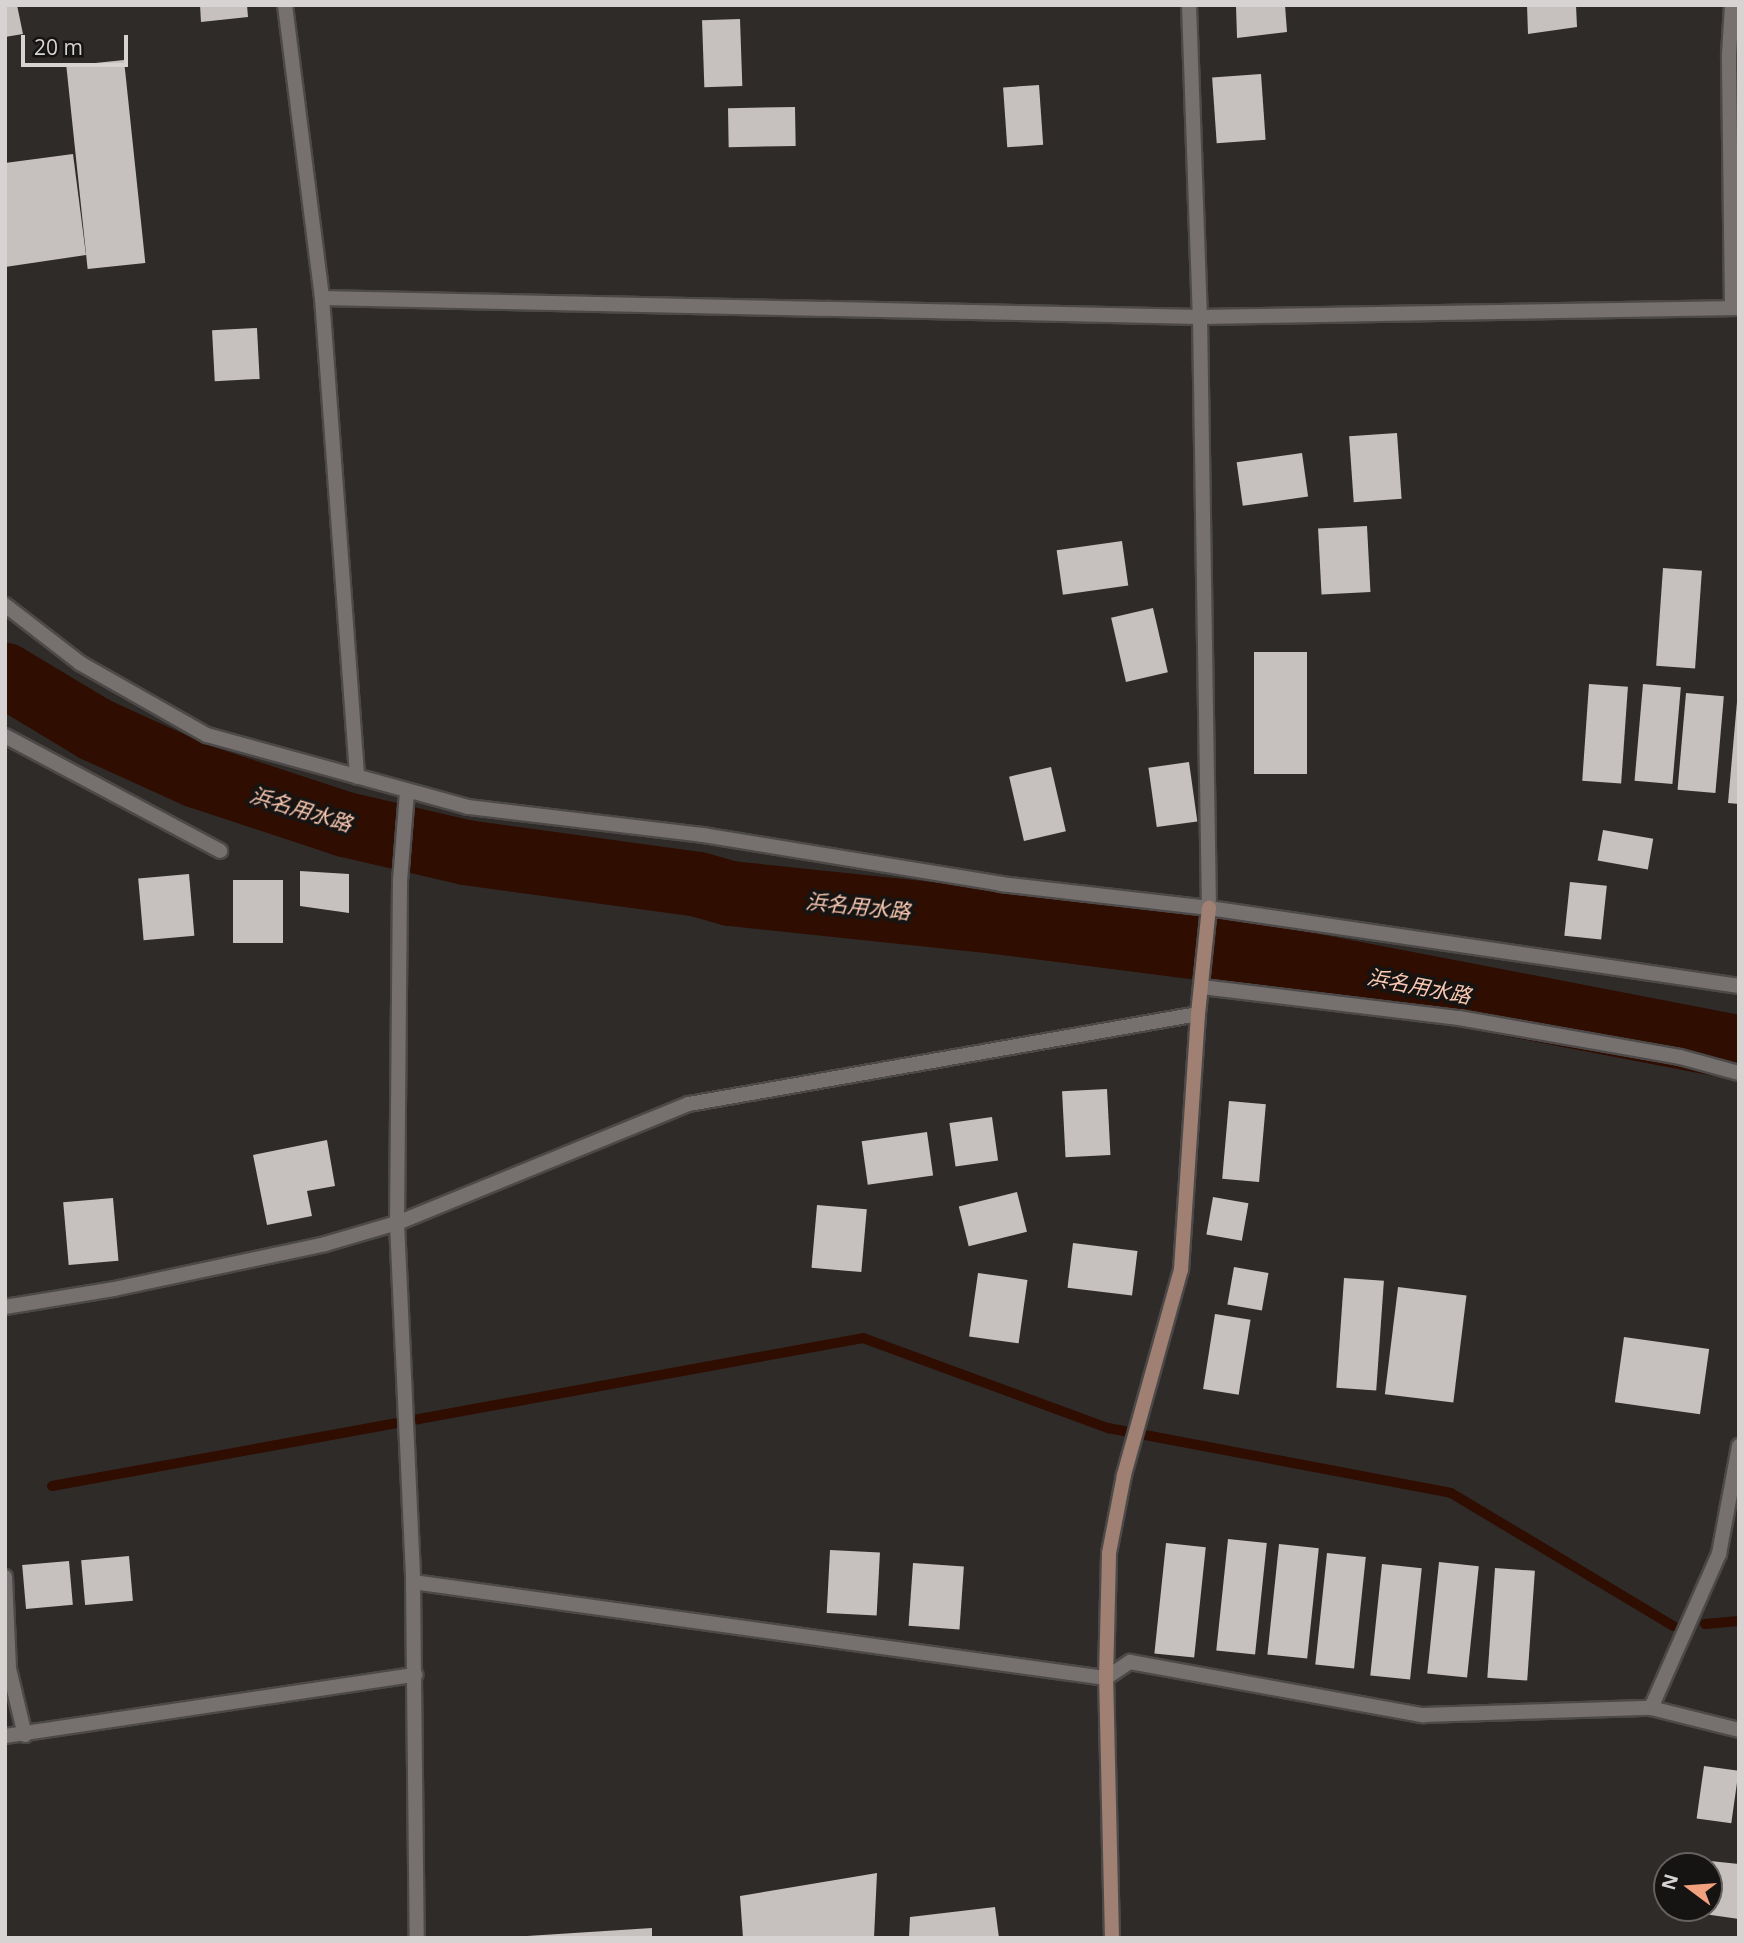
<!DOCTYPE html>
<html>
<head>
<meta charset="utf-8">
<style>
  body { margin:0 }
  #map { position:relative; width:1744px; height:1943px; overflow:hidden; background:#2f2b29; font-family:"Open Sans","Noto Sans JP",sans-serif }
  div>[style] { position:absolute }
  .stream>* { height:10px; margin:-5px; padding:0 5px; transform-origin:5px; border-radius:5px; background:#2f0d00 }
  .river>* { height:65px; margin:-32.5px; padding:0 32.5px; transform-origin:32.5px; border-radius:32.5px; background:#2f0d00 }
  .building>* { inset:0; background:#c6c0be; transform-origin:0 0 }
  .roads { filter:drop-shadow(2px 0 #4c4948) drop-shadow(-2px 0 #4c4948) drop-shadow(0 2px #4c4948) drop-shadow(0 -2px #4c4948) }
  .street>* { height:14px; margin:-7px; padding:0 7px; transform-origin:7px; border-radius:7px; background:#76716f }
  .secondary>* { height:14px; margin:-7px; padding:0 7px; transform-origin:7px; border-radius:7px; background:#9f8072 }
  span { translate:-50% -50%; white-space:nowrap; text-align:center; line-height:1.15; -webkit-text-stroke:7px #161413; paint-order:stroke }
  .water-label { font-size:21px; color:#f9c7b2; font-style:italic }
  .frame { position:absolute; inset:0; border:7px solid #d6d3d2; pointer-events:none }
  .north { position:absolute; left:1653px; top:1852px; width:70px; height:70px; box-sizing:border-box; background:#161413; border:2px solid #63605f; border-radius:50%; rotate:286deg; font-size:19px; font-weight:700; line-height:28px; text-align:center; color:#d6d3d2 }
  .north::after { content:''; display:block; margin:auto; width:24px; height:32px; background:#f2a17e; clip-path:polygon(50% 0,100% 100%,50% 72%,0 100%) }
  .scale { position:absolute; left:21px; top:35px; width:107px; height:32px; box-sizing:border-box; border:4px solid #d6d3d2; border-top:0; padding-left:9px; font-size:21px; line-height:24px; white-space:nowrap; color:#d6d3d2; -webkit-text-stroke:5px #161413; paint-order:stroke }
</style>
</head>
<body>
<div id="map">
  <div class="stream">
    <div style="left:52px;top:1486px;width:824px;rotate:-10.34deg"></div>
    <div style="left:863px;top:1338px;width:261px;rotate:20.2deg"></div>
    <div style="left:1108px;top:1428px;width:349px;rotate:10.7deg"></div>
    <div style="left:1451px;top:1493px;width:259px;rotate:30.9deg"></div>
    <div style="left:1705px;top:1624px;width:34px;rotate:-5deg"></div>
  </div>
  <div class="river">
    <div style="left:5px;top:675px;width:105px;rotate:31deg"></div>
    <div style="left:95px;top:729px;width:111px;rotate:24.5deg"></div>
    <div style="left:196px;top:775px;width:157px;rotate:18.2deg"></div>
    <div style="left:345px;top:824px;width:123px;rotate:13.1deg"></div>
    <div style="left:465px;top:852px;width:235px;rotate:7.8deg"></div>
    <div style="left:698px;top:884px;width:33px;rotate:16deg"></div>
    <div style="left:730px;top:893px;width:267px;rotate:6deg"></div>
    <div style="left:996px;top:921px;width:260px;rotate:7.3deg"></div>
    <div style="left:1254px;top:954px;width:494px;rotate:10.9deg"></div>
  </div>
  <div class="building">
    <div style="clip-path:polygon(5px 5px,17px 5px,23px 34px,5px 37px)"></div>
    <div style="clip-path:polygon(200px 5px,247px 5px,248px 17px,201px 22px)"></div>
    <div style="clip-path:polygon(1236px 5px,1285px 5px,1287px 32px,1237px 38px)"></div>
    <div style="clip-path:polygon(1527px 5px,1576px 5px,1577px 27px,1528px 34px)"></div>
    <div style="left:740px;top:19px;width:67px;height:38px;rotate:88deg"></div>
    <div style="left:124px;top:60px;width:204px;height:58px;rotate:84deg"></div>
    <div style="left:1261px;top:74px;width:66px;height:49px;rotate:86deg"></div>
    <div style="left:1039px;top:85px;width:60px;height:36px;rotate:86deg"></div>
    <div style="left:795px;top:107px;width:39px;height:67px;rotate:89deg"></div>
    <div style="clip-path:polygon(73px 154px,86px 255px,5px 267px,5px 163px)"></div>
    <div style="left:257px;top:328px;width:51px;height:45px;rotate:87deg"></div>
    <div style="left:1397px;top:433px;width:66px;height:48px;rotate:86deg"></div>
    <div style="left:1302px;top:453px;width:44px;height:66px;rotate:82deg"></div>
    <div style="left:1367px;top:526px;width:66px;height:49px;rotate:87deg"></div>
    <div style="left:1122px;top:541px;width:45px;height:66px;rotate:82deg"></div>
    <div style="left:1663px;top:568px;width:39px;height:98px;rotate:4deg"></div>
    <div style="left:1153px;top:608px;width:66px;height:43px;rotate:77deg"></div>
    <div style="left:1254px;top:652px;width:53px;height:122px"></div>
    <div style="left:1589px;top:684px;width:39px;height:97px;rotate:4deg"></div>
    <div style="left:1643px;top:684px;width:38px;height:97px;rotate:5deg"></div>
    <div style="left:1686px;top:693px;width:38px;height:97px;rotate:5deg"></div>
    <div style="clip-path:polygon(1737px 702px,1739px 702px,1739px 804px,1728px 803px)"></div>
    <div style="left:1189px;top:762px;width:60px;height:41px;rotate:82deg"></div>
    <div style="left:1051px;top:767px;width:66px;height:43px;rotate:77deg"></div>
    <div style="left:1603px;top:830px;width:51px;height:31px;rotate:10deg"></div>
    <div style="clip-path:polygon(300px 871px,349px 874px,349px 913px,300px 906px)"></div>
    <div style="left:189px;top:874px;width:62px;height:51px;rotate:85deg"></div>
    <div style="left:233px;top:880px;width:50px;height:63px"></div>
    <div style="left:1570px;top:882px;width:37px;height:54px;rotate:6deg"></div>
    <div style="left:1107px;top:1089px;width:66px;height:45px;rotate:87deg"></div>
    <div style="left:1229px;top:1101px;width:37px;height:78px;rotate:5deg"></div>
    <div style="left:992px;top:1117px;width:44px;height:43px;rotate:82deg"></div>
    <div style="left:927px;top:1132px;width:44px;height:66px;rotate:82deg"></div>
    <div style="clip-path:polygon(327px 1140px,335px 1186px,307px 1191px,312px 1216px,267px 1225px,253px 1155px)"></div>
    <div style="left:1017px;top:1192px;width:41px;height:60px;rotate:76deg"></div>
    <div style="left:1213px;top:1197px;width:36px;height:38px;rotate:10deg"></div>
    <div style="left:113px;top:1198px;width:63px;height:50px;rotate:85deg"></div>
    <div style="left:817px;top:1205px;width:50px;height:63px;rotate:5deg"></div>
    <div style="left:1073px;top:1243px;width:65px;height:45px;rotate:7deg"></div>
    <div style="left:1234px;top:1267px;width:35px;height:38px;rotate:10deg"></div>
    <div style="left:978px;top:1273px;width:50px;height:64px;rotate:8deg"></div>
    <div style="left:1344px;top:1278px;width:40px;height:110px;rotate:4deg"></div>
    <div style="left:1398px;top:1287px;width:69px;height:108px;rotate:7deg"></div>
    <div style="left:1215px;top:1314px;width:36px;height:76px;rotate:9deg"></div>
    <div style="left:1624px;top:1337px;width:86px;height:66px;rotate:8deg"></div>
    <div style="left:1228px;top:1539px;width:39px;height:112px;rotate:6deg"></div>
    <div style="left:1166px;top:1543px;width:40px;height:111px;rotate:6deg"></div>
    <div style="left:1279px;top:1544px;width:40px;height:111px;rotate:6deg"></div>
    <div style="left:830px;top:1550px;width:50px;height:63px;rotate:3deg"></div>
    <div style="left:1327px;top:1553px;width:39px;height:112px;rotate:6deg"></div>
    <div style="left:129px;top:1556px;width:45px;height:48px;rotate:85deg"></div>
    <div style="left:69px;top:1561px;width:44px;height:47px;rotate:85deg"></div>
    <div style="left:1439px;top:1562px;width:40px;height:112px;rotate:6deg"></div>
    <div style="left:913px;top:1563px;width:51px;height:63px;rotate:4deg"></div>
    <div style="left:1382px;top:1564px;width:40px;height:112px;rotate:6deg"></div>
    <div style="left:1495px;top:1568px;width:40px;height:110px;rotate:4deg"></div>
    <div style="left:1704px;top:1766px;width:35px;height:53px;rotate:8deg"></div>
    <div style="clip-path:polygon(1710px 1861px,1739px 1864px,1739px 1919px,1704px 1914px,1704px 1908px,1709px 1908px)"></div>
    <div style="clip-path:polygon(877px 1873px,874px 1938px,743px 1938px,740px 1896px)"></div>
    <div style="clip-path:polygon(995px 1907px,999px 1938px,909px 1938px,910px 1917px)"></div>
    <div style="clip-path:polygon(652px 1928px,652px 1938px,527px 1938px,527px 1936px)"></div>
  </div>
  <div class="roads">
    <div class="street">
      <div style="left:285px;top:5px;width:295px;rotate:82.8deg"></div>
      <div style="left:322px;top:298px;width:480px;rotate:85.8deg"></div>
      <div style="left:1189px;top:5px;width:312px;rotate:88deg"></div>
      <div style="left:1200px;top:317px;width:591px;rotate:89.13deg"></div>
      <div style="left:322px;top:298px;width:878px;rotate:1.24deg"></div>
      <div style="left:1200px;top:317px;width:539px;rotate:-0.96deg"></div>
      <div style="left:1732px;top:308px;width:253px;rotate:-90.7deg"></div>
      <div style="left:1729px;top:55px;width:50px;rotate:-86.6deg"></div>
      <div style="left:5px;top:605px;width:95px;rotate:37.7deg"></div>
      <div style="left:80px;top:663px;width:146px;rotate:29.6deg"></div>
      <div style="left:207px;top:735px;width:271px;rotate:15.4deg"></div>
      <div style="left:468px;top:807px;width:237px;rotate:6.8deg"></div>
      <div style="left:703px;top:835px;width:302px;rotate:9.3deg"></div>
      <div style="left:1001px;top:884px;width:209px;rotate:6.6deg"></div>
      <div style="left:1209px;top:908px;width:536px;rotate:8.37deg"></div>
      <div style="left:5px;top:736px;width:244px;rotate:28.1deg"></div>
      <div style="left:407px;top:792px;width:89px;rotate:94.5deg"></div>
      <div style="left:400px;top:881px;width:342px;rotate:90.5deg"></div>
      <div style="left:397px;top:1223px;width:359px;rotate:87.4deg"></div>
      <div style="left:413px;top:1582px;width:356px;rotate:89.4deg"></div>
      <div style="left:1202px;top:987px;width:259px;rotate:6.9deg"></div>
      <div style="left:1459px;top:1018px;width:224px;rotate:10deg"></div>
      <div style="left:1680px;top:1057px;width:61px;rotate:15.2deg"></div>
      <div style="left:5px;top:1307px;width:110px;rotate:-9.4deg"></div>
      <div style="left:114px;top:1289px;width:216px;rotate:-12deg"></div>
      <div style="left:325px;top:1244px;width:75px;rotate:-16.3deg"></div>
      <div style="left:397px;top:1223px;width:315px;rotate:-22.2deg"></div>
      <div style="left:689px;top:1104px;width:517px;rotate:-10.03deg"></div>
      <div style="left:5px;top:1577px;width:92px;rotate:87.5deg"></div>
      <div style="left:9px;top:1669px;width:68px;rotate:76.4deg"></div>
      <div style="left:413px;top:1582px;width:700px;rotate:7.89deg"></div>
      <div style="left:1106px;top:1678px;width:29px;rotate:-34deg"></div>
      <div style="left:1130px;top:1662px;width:298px;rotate:10.3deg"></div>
      <div style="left:1423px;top:1715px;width:228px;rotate:-1.8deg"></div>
      <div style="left:1651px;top:1708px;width:91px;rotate:14deg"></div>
      <div style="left:1651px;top:1708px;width:168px;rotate:-66.2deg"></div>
      <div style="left:1719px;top:1554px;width:110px;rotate:-79.5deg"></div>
      <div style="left:5px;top:1736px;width:415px;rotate:-8.5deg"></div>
    </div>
    <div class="secondary">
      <div style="left:1112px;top:1938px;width:260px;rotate:-91.3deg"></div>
      <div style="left:1106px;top:1678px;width:125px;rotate:-88.6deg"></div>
      <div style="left:1109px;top:1553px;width:79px;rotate:-79.1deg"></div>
      <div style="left:1124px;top:1475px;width:213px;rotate:-74.5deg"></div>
      <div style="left:1181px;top:1270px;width:257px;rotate:-86.2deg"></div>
      <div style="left:1198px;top:1014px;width:107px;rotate:-84.1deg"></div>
    </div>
  </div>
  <div class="water-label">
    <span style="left:301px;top:809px;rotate:17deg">浜名用水路</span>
    <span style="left:858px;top:906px;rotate:6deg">浜名用水路</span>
    <span style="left:1419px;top:986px;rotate:11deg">浜名用水路</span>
  </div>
  <div class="frame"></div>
  <div class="north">N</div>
  <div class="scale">20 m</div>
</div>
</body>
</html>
